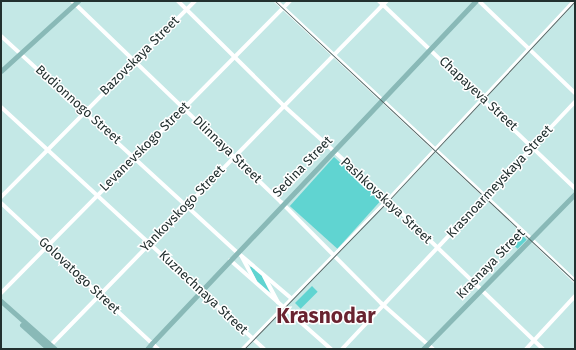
<!DOCTYPE html>
<html>
<head>
<meta charset="utf-8">
<style>
  body { margin:0 }
  #map { position:relative; width:576px; height:350px; overflow:hidden; background:#c4e8e6; font-family:"Fira Sans",sans-serif }
  div>[style] { position:absolute }
  .green>* { inset:0; background:#60d4d1; transform-origin:0 0 }
  .minor>* { height:4px; margin:-2px; padding:0 2px; transform-origin:2px; border-radius:2px; background:#fff }
  .major>* { height:5px; margin:-2.5px; padding:0 2.5px; transform-origin:2.5px; border-radius:2.5px; background:#89b9b7 }
  .tram>* { height:1px; margin:-0.5px; padding:0 0.5px; transform-origin:0.5px; border-radius:0.5px; background:#526766 }
  span { translate:-50% -50%; white-space:nowrap; text-align:center; line-height:1.15; -webkit-text-stroke:3px #fff; paint-order:stroke }
  .street-label { font-size:13px; color:#22302f }
  .town-label { font-size:21px; color:#692330; font-weight:700 }
  .frame { position:absolute; inset:0; border:2px solid #22302f; pointer-events:none }
</style>
</head>
<body>
<div id="map">
  <div class="green">
    <div style="left:334px;top:157px;width:64px;height:66px;rotate:42deg"></div>
    <div style="left:521px;top:234px;width:8px;height:13px;rotate:45deg"></div>
    <div style="clip-path:polygon(251px 266px,262px 275px,270px 293px,258px 283px,250px 268px)"></div>
    <div style="left:312px;top:286px;width:8px;height:24px;rotate:45deg"></div>
  </div>
  <div class="minor">
    <div style="left:72px;top:1px;width:290px;rotate:43.9deg"></div>
    <div style="left:281px;top:202px;width:142px;rotate:45.3deg"></div>
    <div style="left:381px;top:303px;width:69px;rotate:41.5deg"></div>
    <div style="left:178px;top:1px;width:149px;rotate:44.7deg"></div>
    <div style="left:284px;top:106px;width:139px;rotate:42.1deg"></div>
    <div style="left:387px;top:199px;width:216px;rotate:43.9deg"></div>
    <div style="left:276px;top:1px;width:349px;rotate:43deg"></div>
    <div style="left:379px;top:1px;width:271px;rotate:43.7deg"></div>
    <div style="left:479px;top:1px;width:133px;rotate:43.8deg"></div>
    <div style="left:1px;top:36px;width:320px;rotate:42.5deg"></div>
    <div style="left:237px;top:252px;width:72px;rotate:40.5deg"></div>
    <div style="left:1px;top:107px;width:357px;rotate:42.6deg"></div>
    <div style="left:1px;top:197px;width:276px;rotate:-45.3deg"></div>
    <div style="left:1px;top:203px;width:214px;rotate:42.9deg"></div>
    <div style="left:533px;top:241px;width:58px;rotate:43.6deg"></div>
    <div style="left:242px;top:257px;width:27px;rotate:62deg"></div>
    <div style="left:230px;top:260px;width:135px;rotate:41.4deg"></div>
    <div style="left:264px;top:276px;width:30px;rotate:62deg"></div>
    <div style="left:1px;top:293px;width:411px;rotate:-45.3deg"></div>
    <div style="left:49px;top:347px;width:484px;rotate:-45.7deg"></div>
    <div style="left:243px;top:349px;width:208px;rotate:-45.8deg"></div>
    <div style="left:388px;top:200px;width:272px;rotate:-46.9deg"></div>
    <div style="left:342px;top:349px;width:340px;rotate:-46.7deg"></div>
    <div style="left:526px;top:349px;width:72px;rotate:-47.2deg"></div>
  </div>
  <div class="major">
    <div style="left:1px;top:71px;width:104px;rotate:-42.3deg"></div>
    <div style="left:1px;top:301px;width:72px;rotate:41.6deg"></div>
    <div style="left:22px;top:325px;width:36px;rotate:42deg"></div>
    <div style="left:154px;top:341px;width:468px;rotate:-46.6deg"></div>
    <div style="left:147px;top:349px;width:8px;rotate:-50deg"></div>
    <div style="left:423px;top:349px;width:217px;rotate:-45.6deg"></div>
  </div>
  <div class="tram">
    <div style="left:275px;top:1px;width:411px;rotate:43.1deg"></div>
    <div style="left:244px;top:349px;width:206px;rotate:-45.8deg"></div>
    <div style="left:388px;top:201px;width:274px;rotate:-46.9deg"></div>
  </div>
  <div class="street-label">
    <span style="left:140px;top:56px;rotate:-45deg">Bazovskaya Street</span>
    <span style="left:478px;top:94px;rotate:43deg">Chapayeva Street</span>
    <span style="left:78px;top:105px;rotate:42deg">Budionnogo Street</span>
    <span style="left:145px;top:147px;rotate:-45deg">Levanevskogo Street</span>
    <span style="left:227px;top:150px;rotate:44deg">Dlinnaya Street</span>
    <span style="left:303px;top:167px;rotate:-46deg">Sedina Street</span>
    <span style="left:500px;top:182px;rotate:-47deg">Krasnoarmeyskaya Street</span>
    <span style="left:386px;top:201px;rotate:43deg">Pashkovskaya Street</span>
    <span style="left:183px;top:209px;rotate:-46deg">Yankovskogo Street</span>
    <span style="left:491px;top:264px;rotate:-46deg">Krasnaya Street</span>
    <span style="left:79px;top:276px;rotate:43deg">Golovatogo Street</span>
    <span style="left:203px;top:293px;rotate:43deg">Kuznechnaya Street</span>
  </div>
  <div class="town-label">
    <span style="left:326px;top:316px">Krasnodar</span>
  </div>
  <div class="frame"></div>
</div>
</body>
</html>
